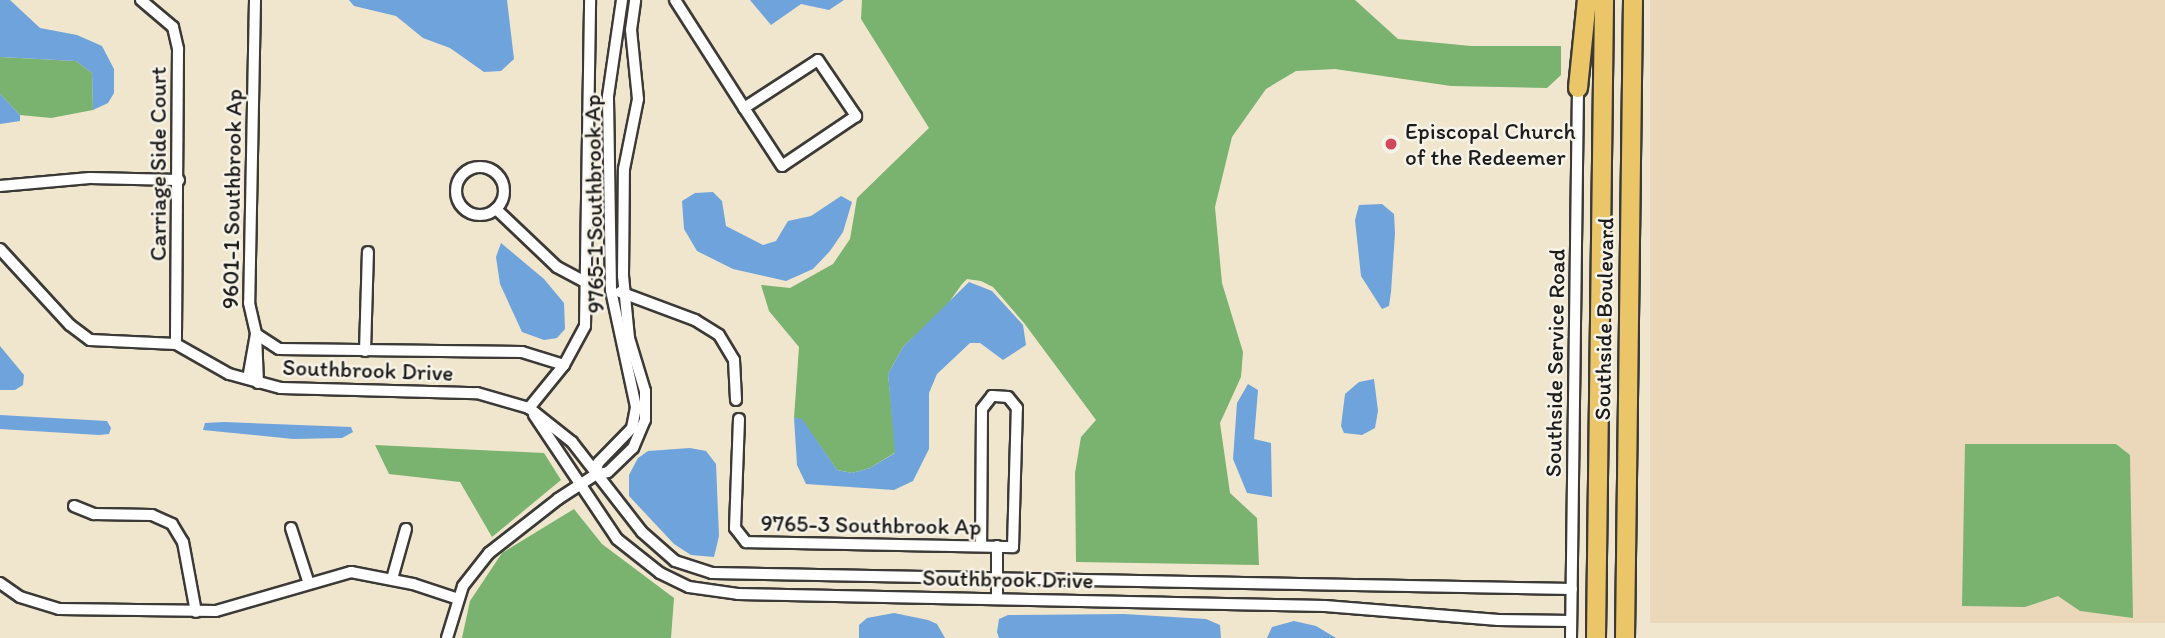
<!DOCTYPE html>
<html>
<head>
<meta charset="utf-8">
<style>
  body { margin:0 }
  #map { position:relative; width:2165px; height:638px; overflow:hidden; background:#f0e6cd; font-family:Itim,sans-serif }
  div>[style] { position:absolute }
  .built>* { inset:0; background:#ebd8ba; transform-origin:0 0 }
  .forest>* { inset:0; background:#7ab270 }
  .water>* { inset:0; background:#6fa3db }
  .roads { filter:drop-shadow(2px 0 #3c3a37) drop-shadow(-2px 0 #3c3a37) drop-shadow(0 2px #3c3a37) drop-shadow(0 -2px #3c3a37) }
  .street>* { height:10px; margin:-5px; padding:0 5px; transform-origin:5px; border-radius:5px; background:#fff }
  .street>.ring { margin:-5px; padding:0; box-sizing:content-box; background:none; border:10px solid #fff; border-radius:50% }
  .highway>* { height:18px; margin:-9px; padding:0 9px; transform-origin:9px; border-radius:9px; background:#ebc669 }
  .dots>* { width:19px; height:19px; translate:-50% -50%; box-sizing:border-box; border:4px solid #f7f3e8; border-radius:50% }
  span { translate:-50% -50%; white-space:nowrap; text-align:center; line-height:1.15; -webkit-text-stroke:5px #f7f3e8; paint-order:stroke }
  .poi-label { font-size:23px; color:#1c1c1c }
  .left { translate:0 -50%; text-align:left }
  .street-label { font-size:23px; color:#1c1c1c }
</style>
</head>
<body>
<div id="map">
  <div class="built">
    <div style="left:1650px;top:0;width:515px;height:623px"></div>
  </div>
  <div class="forest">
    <div style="clip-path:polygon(862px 0,1355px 0,1398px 39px,1471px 46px,1561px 46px,1561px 75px,1547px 88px,1451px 86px,1335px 69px,1296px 71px,1266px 89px,1232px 137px,1215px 207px,1222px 283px,1243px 352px,1241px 377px,1220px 423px,1230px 493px,1257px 518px,1259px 565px,1076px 562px,1075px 473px,1081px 437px,1096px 420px,1024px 323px,993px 287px,981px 281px,967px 279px,962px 284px,947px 305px,903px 347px,888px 374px,896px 452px,870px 468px,852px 473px,837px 470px,802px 420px,794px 418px,799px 347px,769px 311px,761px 285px,790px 288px,833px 264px,850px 239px,857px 198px,929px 128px,861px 19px)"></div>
    <div style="clip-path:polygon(0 57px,76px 61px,92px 73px,93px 110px,51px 118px,20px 115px,0 94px)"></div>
    <div style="clip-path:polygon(1965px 444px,2116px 444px,2130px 455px,2133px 618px,2080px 611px,2058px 596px,2025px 607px,1962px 606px)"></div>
    <div style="clip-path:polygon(375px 445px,544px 453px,561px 480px,492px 537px,460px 482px,389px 474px)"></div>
    <div style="clip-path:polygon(574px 509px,602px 544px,674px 598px,671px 638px,462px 638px,470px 601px,502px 553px)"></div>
  </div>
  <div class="water">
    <div style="clip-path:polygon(0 0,10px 0,40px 28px,77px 35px,102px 46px,114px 69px,114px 93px,108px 103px,93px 110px,92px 73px,76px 61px,0 57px)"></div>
    <div style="clip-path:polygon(349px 0,507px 0,514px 59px,501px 71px,484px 72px,450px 48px,423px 38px,396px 16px,354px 6px)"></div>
    <div style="clip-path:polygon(750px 0,844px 0,829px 10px,801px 4px,771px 25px)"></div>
    <div style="clip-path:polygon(0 94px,20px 115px,20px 121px,0 124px)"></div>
    <div style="clip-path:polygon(713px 192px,722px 201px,726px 226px,763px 245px,776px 241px,788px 221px,811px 216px,841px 196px,852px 202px,843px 232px,830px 251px,813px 269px,786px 281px,733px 269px,697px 251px,684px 229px,682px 201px,695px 193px)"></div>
    <div style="clip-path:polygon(1382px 204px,1394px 214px,1395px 233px,1391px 292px,1389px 306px,1382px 309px,1361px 276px,1355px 220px,1359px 205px)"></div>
    <div style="clip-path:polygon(501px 243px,544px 279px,564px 303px,565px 329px,557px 338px,544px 340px,522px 332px,500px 284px,496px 257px)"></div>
    <div style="clip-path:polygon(969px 282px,992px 291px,1023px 325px,1026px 345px,1003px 360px,980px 343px,970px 343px,937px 374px,929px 393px,929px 449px,913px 481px,894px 490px,806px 484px,797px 465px,794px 418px,802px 419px,837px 470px,852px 473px,870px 468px,895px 453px,888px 374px,903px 347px)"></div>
    <div style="clip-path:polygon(0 346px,24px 375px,23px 385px,15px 390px,0 390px)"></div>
    <div style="clip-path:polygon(1374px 379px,1378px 411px,1375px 428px,1362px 435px,1344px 433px,1341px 426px,1345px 394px,1359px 382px)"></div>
    <div style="clip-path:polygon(1248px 384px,1258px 390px,1254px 439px,1271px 443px,1272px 497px,1247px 493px,1233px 459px,1237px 403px)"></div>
    <div style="clip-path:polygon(0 415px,107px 421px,111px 428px,109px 434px,99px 435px,0 429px)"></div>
    <div style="clip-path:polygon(224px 422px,351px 427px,353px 432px,342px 438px,293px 439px,203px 430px,205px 423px)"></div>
    <div style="clip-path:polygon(690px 448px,706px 451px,716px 464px,719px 536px,714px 557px,691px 555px,674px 544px,629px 496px,629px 475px,638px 458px,648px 451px)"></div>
    <div style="clip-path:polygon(894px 613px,928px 620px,937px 624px,945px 638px,859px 638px,859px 625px,867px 618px)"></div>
    <div style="clip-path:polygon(1124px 614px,1206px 619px,1220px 625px,1221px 638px,999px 638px,997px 632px,999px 619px,1008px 615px)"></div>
    <div style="clip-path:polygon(1294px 621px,1316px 626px,1336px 638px,1267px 638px,1272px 627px)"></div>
  </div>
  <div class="roads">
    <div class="street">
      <div style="left:141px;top:0;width:42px;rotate:40.2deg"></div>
      <div style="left:173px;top:27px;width:23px;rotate:77deg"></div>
      <div style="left:178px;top:49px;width:295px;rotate:90.4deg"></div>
      <div style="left:255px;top:0;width:303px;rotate:91.1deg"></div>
      <div style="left:249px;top:303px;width:32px;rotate:77deg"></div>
      <div style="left:256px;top:334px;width:27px;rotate:33deg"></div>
      <div style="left:279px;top:349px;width:243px;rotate:0.7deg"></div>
      <div style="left:522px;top:352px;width:44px;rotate:17.2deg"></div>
      <div style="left:675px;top:0;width:128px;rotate:57.4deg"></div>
      <div style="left:818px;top:60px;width:68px;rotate:55.8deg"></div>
      <div style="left:856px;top:116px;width:89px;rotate:146deg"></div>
      <div style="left:782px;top:166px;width:69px;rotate:-123.2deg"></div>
      <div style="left:744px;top:108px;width:88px;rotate:-33deg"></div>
      <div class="ring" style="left:456px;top:167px;width:38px;height:38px"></div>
      <div style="left:0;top:186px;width:90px;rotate:-5.1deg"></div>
      <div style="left:90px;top:178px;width:89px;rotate:1.3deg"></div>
      <div style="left:496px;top:209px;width:84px;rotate:43.6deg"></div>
      <div style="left:557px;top:267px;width:34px;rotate:28deg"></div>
      <div style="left:0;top:249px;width:103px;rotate:47.4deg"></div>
      <div style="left:70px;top:325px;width:25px;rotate:37deg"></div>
      <div style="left:90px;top:340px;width:86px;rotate:2.7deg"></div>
      <div style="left:176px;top:344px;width:61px;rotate:29.5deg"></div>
      <div style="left:229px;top:374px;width:54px;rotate:15.1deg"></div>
      <div style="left:281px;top:388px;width:196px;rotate:1.5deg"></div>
      <div style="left:477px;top:393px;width:54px;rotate:16.1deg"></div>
      <div style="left:529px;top:408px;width:55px;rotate:38.3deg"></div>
      <div style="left:572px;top:442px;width:114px;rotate:52.1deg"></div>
      <div style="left:642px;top:532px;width:44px;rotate:41.3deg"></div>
      <div style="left:675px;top:561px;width:39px;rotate:18deg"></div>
      <div style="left:712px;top:573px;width:860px;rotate:1.07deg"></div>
      <div style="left:620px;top:292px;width:80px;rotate:20.5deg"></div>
      <div style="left:695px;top:320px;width:28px;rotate:32deg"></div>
      <div style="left:719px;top:335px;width:29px;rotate:59deg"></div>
      <div style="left:734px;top:360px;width:40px;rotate:87.1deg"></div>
      <div style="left:256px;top:334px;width:49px;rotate:87.7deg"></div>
      <div style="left:365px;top:351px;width:99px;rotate:-88.3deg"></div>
      <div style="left:248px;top:379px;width:46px;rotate:-79.9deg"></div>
      <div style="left:529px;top:408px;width:55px;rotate:-50.9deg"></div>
      <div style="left:564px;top:365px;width:44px;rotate:-61.7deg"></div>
      <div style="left:585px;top:326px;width:326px;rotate:-89.1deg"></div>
      <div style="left:534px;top:415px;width:149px;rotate:56.2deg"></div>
      <div style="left:617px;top:539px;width:55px;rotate:38.3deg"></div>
      <div style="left:660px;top:573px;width:32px;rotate:26deg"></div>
      <div style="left:689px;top:587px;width:49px;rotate:8.1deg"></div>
      <div style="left:738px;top:594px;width:587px;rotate:1.17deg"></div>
      <div style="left:1325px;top:606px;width:174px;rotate:4.6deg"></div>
      <div style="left:1498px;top:620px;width:73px;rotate:0.8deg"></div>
      <div style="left:739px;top:419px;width:109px;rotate:92.1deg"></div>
      <div style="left:735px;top:528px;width:18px;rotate:52deg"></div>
      <div style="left:746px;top:542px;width:267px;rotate:1.1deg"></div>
      <div style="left:1013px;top:547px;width:139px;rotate:-88.4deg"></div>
      <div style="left:1017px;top:408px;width:14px;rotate:-129deg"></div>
      <div style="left:1008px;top:397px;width:16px;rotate:-176deg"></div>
      <div style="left:992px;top:396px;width:16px;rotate:128deg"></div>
      <div style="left:982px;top:409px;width:137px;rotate:90.4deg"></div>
      <div style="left:595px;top:475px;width:12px;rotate:-76deg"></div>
      <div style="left:598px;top:463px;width:49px;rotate:-45.8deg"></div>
      <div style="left:632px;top:428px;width:21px;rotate:-79deg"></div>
      <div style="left:636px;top:407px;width:120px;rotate:-102.1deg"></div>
      <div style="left:611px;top:290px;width:194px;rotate:-90.9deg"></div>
      <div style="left:608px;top:96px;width:97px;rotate:-81.7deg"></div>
      <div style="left:74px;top:506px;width:22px;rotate:22deg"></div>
      <div style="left:94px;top:514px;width:58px;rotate:1deg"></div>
      <div style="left:152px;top:515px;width:22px;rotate:24deg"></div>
      <div style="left:172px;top:524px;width:21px;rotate:59deg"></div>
      <div style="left:183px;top:542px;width:71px;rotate:79.5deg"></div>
      <div style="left:291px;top:528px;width:56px;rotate:72.2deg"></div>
      <div style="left:392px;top:579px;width:52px;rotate:-74.4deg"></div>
      <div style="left:0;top:583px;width:24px;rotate:35deg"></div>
      <div style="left:20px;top:597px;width:41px;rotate:17.1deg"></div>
      <div style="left:59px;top:609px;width:157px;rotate:0.7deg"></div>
      <div style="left:216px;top:611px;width:141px;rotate:-16.1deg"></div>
      <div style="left:351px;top:572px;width:63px;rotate:11deg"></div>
      <div style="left:413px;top:584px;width:47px;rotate:18.4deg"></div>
      <div style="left:997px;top:598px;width:52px;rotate:-90deg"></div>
      <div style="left:447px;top:638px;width:54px;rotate:-72.9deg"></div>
      <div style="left:463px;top:586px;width:42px;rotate:-51.8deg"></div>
      <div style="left:489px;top:553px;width:88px;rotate:-38deg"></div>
      <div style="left:558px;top:499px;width:44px;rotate:-33deg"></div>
      <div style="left:595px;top:475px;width:13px;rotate:-13deg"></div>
      <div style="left:608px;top:472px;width:35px;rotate:-44deg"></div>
      <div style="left:633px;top:448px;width:30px;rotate:-67deg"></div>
      <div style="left:645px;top:420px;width:29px;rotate:-90deg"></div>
      <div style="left:645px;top:391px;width:55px;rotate:-106.8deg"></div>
      <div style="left:629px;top:338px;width:62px;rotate:-95.5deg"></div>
      <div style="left:623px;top:276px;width:107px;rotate:-89.5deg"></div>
      <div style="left:624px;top:169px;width:71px;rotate:-78.7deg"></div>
      <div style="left:638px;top:99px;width:69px;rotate:-95.8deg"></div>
      <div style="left:631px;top:30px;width:30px;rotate:-82deg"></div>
      <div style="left:1571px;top:638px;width:550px;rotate:-89.27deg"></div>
    </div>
    <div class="highway">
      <div style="left:1578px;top:88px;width:88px;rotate:-84.2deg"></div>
      <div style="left:1596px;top:638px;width:638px;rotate:-89.28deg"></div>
      <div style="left:1625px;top:638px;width:638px;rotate:-89.28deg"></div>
    </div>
  </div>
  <div class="dots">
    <div style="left:1391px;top:144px;background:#d1495b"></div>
  </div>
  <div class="poi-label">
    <span class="left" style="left:1405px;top:144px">Episcopal Church<br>of the Redeemer</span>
  </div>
  <div class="street-label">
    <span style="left:158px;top:164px;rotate:-90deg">Carriage Side Court</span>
    <span style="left:232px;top:199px;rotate:-89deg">9601-1 Southbrook Ap</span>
    <span style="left:594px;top:204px;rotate:-91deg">9765-1 Southbrook Ap</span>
    <span style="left:1604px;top:319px;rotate:-89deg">Southside Boulevard</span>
    <span style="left:1555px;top:363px;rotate:-89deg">Southside Service Road</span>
    <span style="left:368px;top:370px;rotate:2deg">Southbrook Drive</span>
    <span style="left:871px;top:525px;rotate:1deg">9765-3 Southbrook Ap</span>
    <span style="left:1008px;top:579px;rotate:1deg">Southbrook Drive</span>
  </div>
</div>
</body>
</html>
